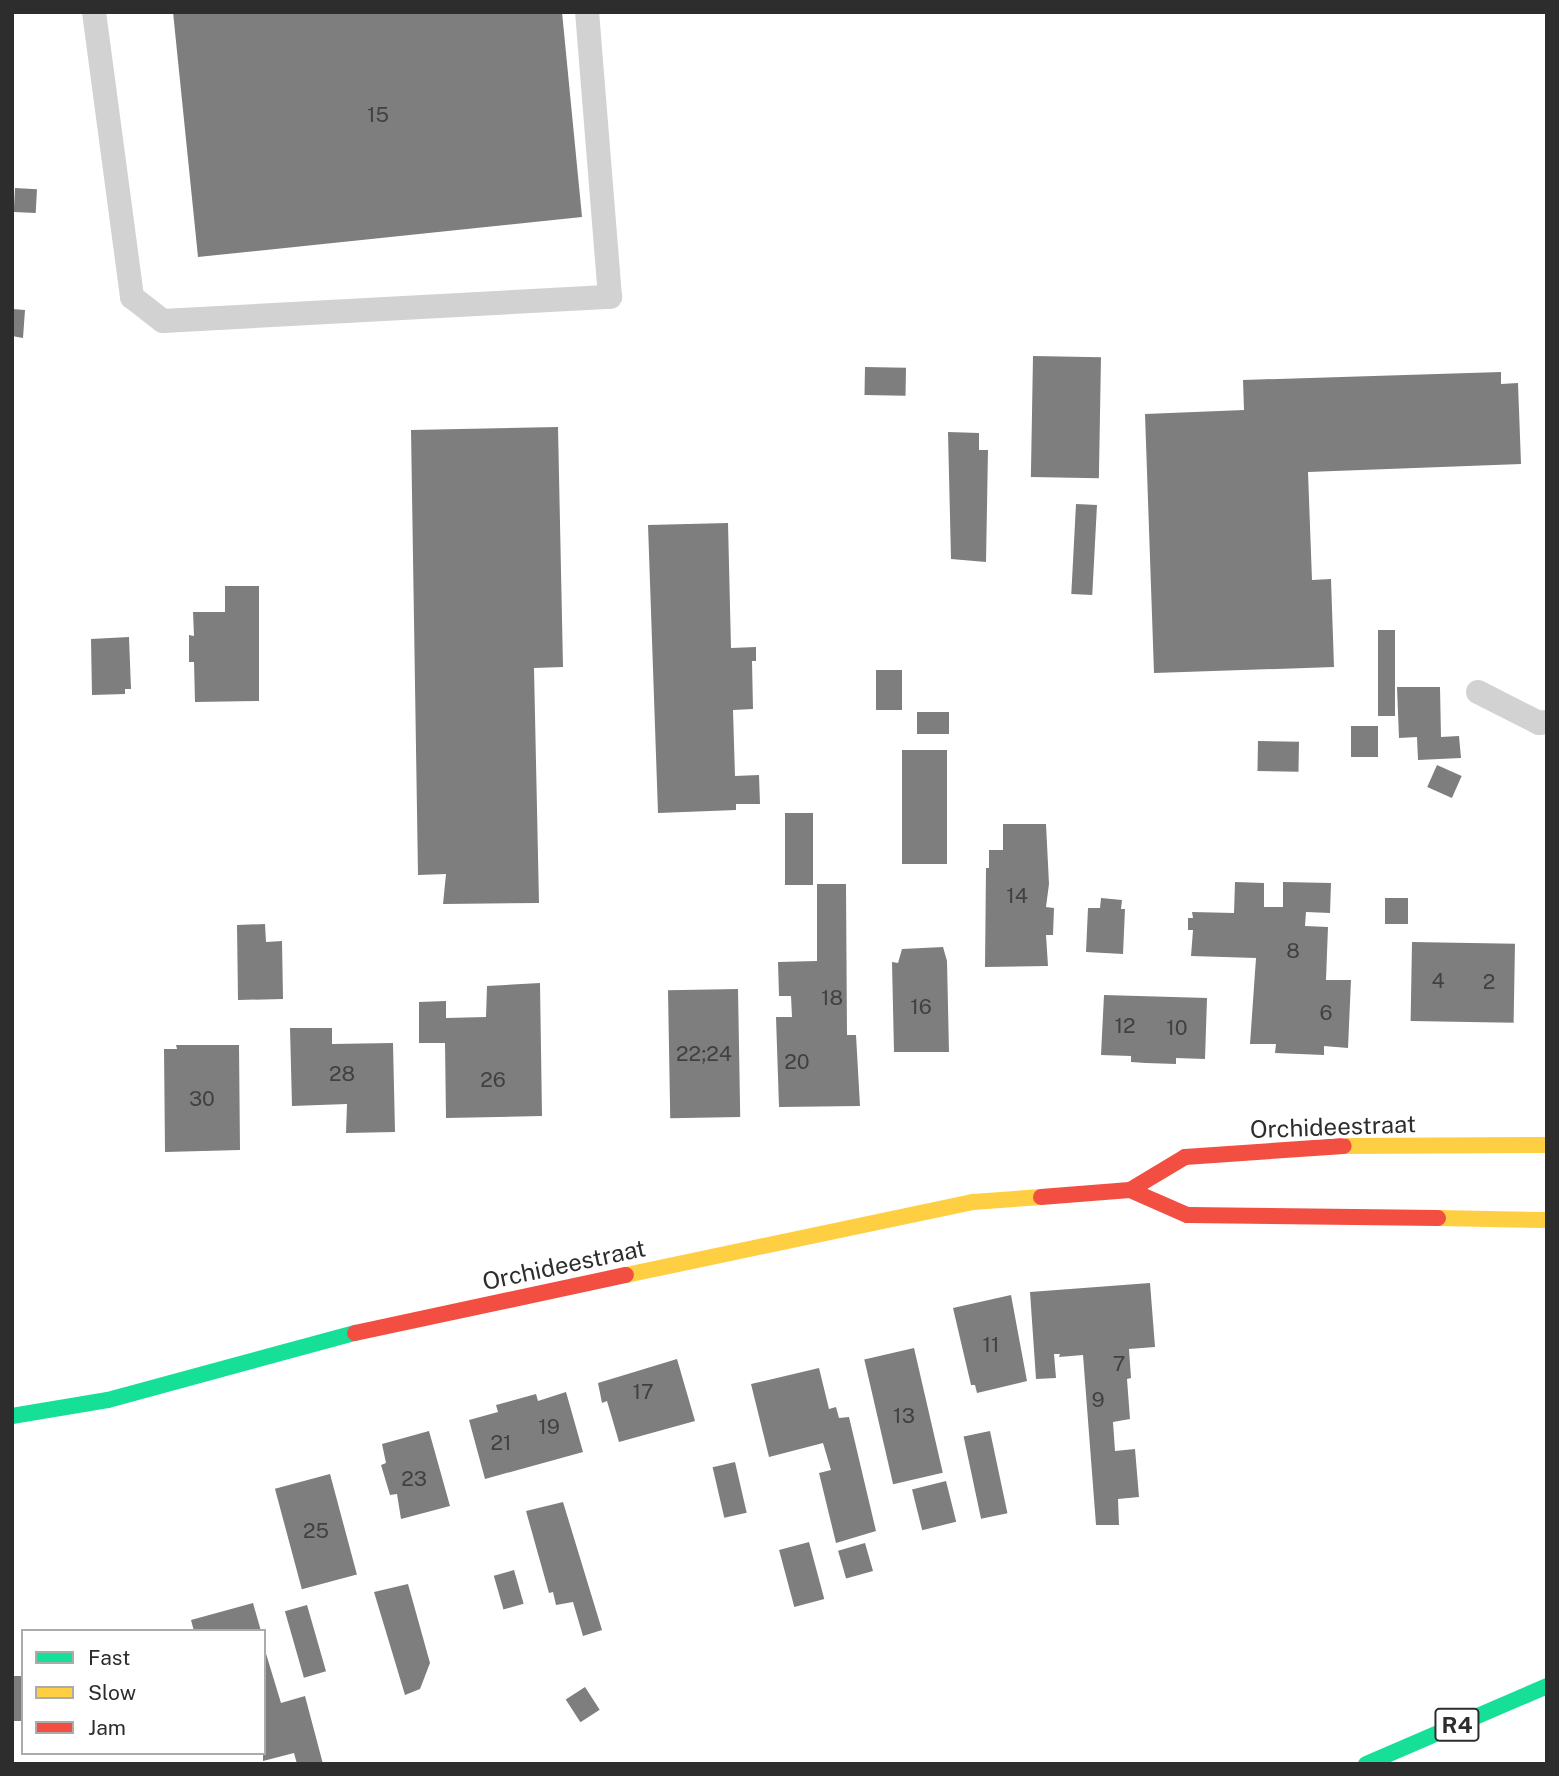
<!DOCTYPE html>
<html>
<head>
<meta charset="utf-8">
<style>
  body { margin:0 }
  #map { position:relative; width:1559px; height:1776px; overflow:hidden; background:#fff; font-family:"Public Sans",sans-serif }
  div>[style] { position:absolute }
  .building>* { inset:0; background:#7e7e7e; transform-origin:0 0 }
  .lane>* { height:24px; margin:-12px; padding:0 12px; transform-origin:12px; border-radius:12px; background:#d2d2d2 }
  .fast>* { height:16px; margin:-8px; padding:0 8px; transform-origin:8px; border-radius:8px; background:#16e098 }
  .slow>* { height:16px; margin:-8px; padding:0 8px; transform-origin:8px; border-radius:8px; background:#ffcf43 }
  .jam>* { height:16px; margin:-8px; padding:0 8px; transform-origin:8px; border-radius:8px; background:#f24e42 }
  span { translate:-50% -50%; white-space:nowrap; text-align:center; line-height:1.15; -webkit-text-stroke:7px #fff; paint-order:stroke }
  .number-label { font-size:21px; color:#414141 }
  .number-label span { -webkit-text-stroke-width:0 }
  .shield-label span { padding:2px 5px; background:#fff; border:2px solid; border-radius:5px; -webkit-text-stroke-width:0 }
  .shield-label { font-size:23px; color:#2d2d2d; font-weight:700 }
  .street-label { font-size:24px; color:#2d2d2d }
  .frame { position:absolute; inset:0; border:14px solid #2d2d2d; pointer-events:none }
  .legend { position:absolute; left:21px; top:1629px; width:245px; height:126px; box-sizing:border-box; background:#fff; border:2px solid #ababab; margin:0; padding:9px 12px; list-style:none; font-size:21px; color:#2d2d2d }
  .legend li { display:flex; align-items:center; gap:14px; height:35px }
  .legend b { width:35px; border:2px solid #ababab }
</style>
</head>
<body>
<div id="map">
  <div class="building">
    <div style="clip-path:polygon(173px 12px,562px 12px,582px 217px,198px 257px)"></div>
    <div style="left:15px;top:188px;width:22px;height:24px;rotate:3deg"></div>
    <div style="clip-path:polygon(12px 309px,25px 310px,23px 338px,12px 336px)"></div>
    <div style="left:1033px;top:356px;width:68px;height:121px;rotate:1deg"></div>
    <div style="left:865px;top:367px;width:41px;height:28px;rotate:1deg"></div>
    <div style="clip-path:polygon(1501px 372px,1501px 384px,1518px 383px,1521px 464px,1308px 472px,1312px 580px,1331px 579px,1334px 667px,1154px 673px,1145px 414px,1244px 410px,1243px 380px)"></div>
    <div style="clip-path:polygon(558px 427px,563px 667px,534px 668px,539px 903px,443px 904px,446px 874px,418px 875px,411px 430px)"></div>
    <div style="clip-path:polygon(948px 432px,979px 433px,979px 450px,988px 450px,986px 562px,951px 559px)"></div>
    <div style="left:1076px;top:504px;width:21px;height:90px;rotate:3deg"></div>
    <div style="clip-path:polygon(728px 523px,731px 648px,756px 647px,756px 661px,752px 661px,753px 709px,733px 710px,735px 776px,759px 775px,760px 804px,736px 804px,736px 810px,658px 813px,648px 525px)"></div>
    <div style="clip-path:polygon(225px 586px,259px 586px,259px 701px,195px 702px,194px 662px,189px 662px,189px 635px,194px 636px,193px 612px,225px 612px)"></div>
    <div style="left:1378px;top:630px;width:17px;height:86px"></div>
    <div style="clip-path:polygon(129px 637px,131px 689px,125px 689px,125px 694px,92px 695px,91px 639px)"></div>
    <div style="left:876px;top:670px;width:26px;height:40px"></div>
    <div style="clip-path:polygon(1397px 687px,1440px 687px,1441px 737px,1459px 736px,1461px 758px,1418px 760px,1417px 737px,1399px 738px)"></div>
    <div style="left:917px;top:712px;width:32px;height:22px"></div>
    <div style="left:1351px;top:726px;width:27px;height:31px"></div>
    <div style="left:1258px;top:741px;width:41px;height:30px;rotate:1deg"></div>
    <div style="left:902px;top:750px;width:45px;height:114px"></div>
    <div style="left:1437px;top:765px;width:27px;height:24px;rotate:24deg"></div>
    <div style="left:785px;top:813px;width:28px;height:72px"></div>
    <div style="clip-path:polygon(1003px 824px,1046px 824px,1049px 884px,1046px 907px,1054px 908px,1053px 935px,1046px 935px,1048px 966px,985px 967px,986px 868px,989px 868px,989px 850px,1003px 850px)"></div>
    <div style="clip-path:polygon(1235px 882px,1264px 883px,1264px 907px,1283px 907px,1283px 882px,1331px 883px,1330px 913px,1306px 912px,1305px 926px,1328px 927px,1326px 980px,1351px 980px,1348px 1048px,1324px 1046px,1324px 1055px,1275px 1053px,1276px 1044px,1250px 1044px,1256px 958px,1191px 956px,1193px 930px,1188px 930px,1188px 918px,1193px 918px,1192px 912px,1234px 913px)"></div>
    <div style="clip-path:polygon(817px 884px,846px 884px,847px 1035px,856px 1035px,860px 1106px,779px 1107px,776px 1017px,792px 1017px,791px 996px,779px 996px,778px 962px,817px 961px)"></div>
    <div style="clip-path:polygon(1101px 898px,1122px 900px,1121px 909px,1125px 909px,1123px 954px,1086px 952px,1088px 908px,1100px 908px)"></div>
    <div style="left:1385px;top:898px;width:23px;height:26px"></div>
    <div style="clip-path:polygon(265px 924px,266px 942px,282px 941px,283px 999px,238px 1000px,237px 925px)"></div>
    <div style="left:1412px;top:942px;width:103px;height:79px;rotate:1deg"></div>
    <div style="clip-path:polygon(943px 947px,947px 961px,949px 1052px,894px 1052px,892px 962px,898px 963px,902px 949px)"></div>
    <div style="clip-path:polygon(540px 983px,542px 1116px,446px 1118px,445px 1043px,419px 1043px,419px 1002px,446px 1001px,446px 1018px,486px 1017px,487px 986px)"></div>
    <div style="left:738px;top:989px;width:128px;height:70px;rotate:89deg"></div>
    <div style="clip-path:polygon(1104px 995px,1207px 998px,1205px 1059px,1176px 1058px,1176px 1064px,1146px 1063px,1131px 1062px,1131px 1056px,1101px 1055px)"></div>
    <div style="clip-path:polygon(290px 1028px,332px 1028px,332px 1044px,393px 1043px,395px 1132px,346px 1133px,347px 1104px,292px 1106px)"></div>
    <div style="clip-path:polygon(176px 1045px,239px 1045px,240px 1150px,165px 1152px,164px 1049px,177px 1049px)"></div>
    <div style="clip-path:polygon(1150px 1283px,1155px 1347px,1129px 1349px,1131px 1378px,1127px 1379px,1130px 1419px,1113px 1422px,1115px 1451px,1135px 1449px,1139px 1497px,1118px 1499px,1119px 1525px,1096px 1525px,1083px 1355px,1059px 1357px,1060px 1354px,1054px 1354px,1056px 1378px,1036px 1379px,1030px 1292px)"></div>
    <div style="clip-path:polygon(1011px 1295px,1027px 1381px,977px 1393px,975px 1385px,971px 1385px,953px 1308px)"></div>
    <div style="left:914px;top:1348px;width:128px;height:51px;rotate:77deg"></div>
    <div style="clip-path:polygon(677px 1359px,695px 1421px,619px 1442px,607px 1401px,602px 1403px,598px 1383px)"></div>
    <div style="clip-path:polygon(819px 1368px,829px 1409px,836px 1407px,839px 1418px,849px 1417px,876px 1531px,836px 1543px,819px 1473px,831px 1470px,823px 1443px,769px 1457px,751px 1384px)"></div>
    <div style="clip-path:polygon(566px 1392px,583px 1452px,485px 1479px,469px 1420px,498px 1412px,496px 1405px,536px 1394px,538px 1401px)"></div>
    <div style="clip-path:polygon(429px 1431px,450px 1506px,401px 1519px,397px 1494px,390px 1495px,381px 1465px,386px 1463px,382px 1444px)"></div>
    <div style="left:990px;top:1431px;width:84px;height:27px;rotate:78deg"></div>
    <div style="left:735px;top:1462px;width:52px;height:23px;rotate:77deg"></div>
    <div style="left:330px;top:1474px;width:104px;height:57px;rotate:75deg"></div>
    <div style="left:946px;top:1481px;width:42px;height:35px;rotate:76deg"></div>
    <div style="clip-path:polygon(563px 1502px,602px 1630px,583px 1636px,573px 1602px,556px 1605px,553px 1592px,549px 1593px,526px 1511px)"></div>
    <div style="left:809px;top:1542px;width:59px;height:31px;rotate:75deg"></div>
    <div style="left:865px;top:1543px;width:29px;height:28px;rotate:74deg"></div>
    <div style="left:514px;top:1570px;width:35px;height:21px;rotate:74deg"></div>
    <div style="clip-path:polygon(408px 1584px,430px 1663px,420px 1689px,405px 1695px,374px 1592px)"></div>
    <div style="clip-path:polygon(253px 1603px,261px 1631px,194px 1631px,191px 1620px)"></div>
    <div style="left:307px;top:1605px;width:69px;height:23px;rotate:74deg"></div>
    <div style="clip-path:polygon(264px 1647px,281px 1703px,305px 1696px,323px 1764px,297px 1764px,294px 1753px,263px 1761px)"></div>
    <div style="left:23px;top:1676px;width:45px;height:11px;rotate:90deg"></div>
    <div style="left:585px;top:1687px;width:27px;height:23px;rotate:57deg"></div>
  </div>
  <div class="lane">
    <div style="left:94px;top:12px;width:288px;rotate:82.4deg"></div>
    <div style="left:132px;top:297px;width:39px;rotate:38deg"></div>
    <div style="left:163px;top:321px;width:448px;rotate:-3.1deg"></div>
    <div style="left:610px;top:297px;width:286px;rotate:-94.6deg"></div>
    <div style="left:1478px;top:692px;width:68px;rotate:26.9deg"></div>
    <div style="left:1539px;top:723px;width:8px;rotate:-7deg"></div>
  </div>
  <div class="fast">
    <div style="left:12px;top:1416px;width:97px;rotate:-9.5deg"></div>
    <div style="left:108px;top:1400px;width:256px;rotate:-15.2deg"></div>
    <div style="left:1366px;top:1764px;width:197px;rotate:-23.3deg"></div>
  </div>
  <div class="slow">
    <div style="left:1344px;top:1146px;width:203px;rotate:-0.3deg"></div>
    <div style="left:1438px;top:1218px;width:109px;rotate:1.1deg"></div>
    <div style="left:626px;top:1275px;width:355px;rotate:-11.9deg"></div>
    <div style="left:973px;top:1202px;width:68px;rotate:-4.2deg"></div>
  </div>
  <div class="jam">
    <div style="left:1130px;top:1190px;width:62px;rotate:23.7deg"></div>
    <div style="left:1187px;top:1215px;width:251px;rotate:0.7deg"></div>
    <div style="left:1041px;top:1197px;width:89px;rotate:-4.5deg"></div>
    <div style="left:1130px;top:1190px;width:64px;rotate:-31deg"></div>
    <div style="left:1185px;top:1157px;width:159px;rotate:-4deg"></div>
    <div style="left:355px;top:1333px;width:277px;rotate:-12.1deg"></div>
  </div>
  <div class="number-label">
    <span style="left:378px;top:115px">15</span>
    <span style="left:1017px;top:896px">14</span>
    <span style="left:1293px;top:951px">8</span>
    <span style="left:1438px;top:981px">4</span>
    <span style="left:1489px;top:982px">2</span>
    <span style="left:832px;top:998px">18</span>
    <span style="left:921px;top:1007px">16</span>
    <span style="left:1326px;top:1013px">6</span>
    <span style="left:1125px;top:1026px">12</span>
    <span style="left:1177px;top:1028px">10</span>
    <span style="left:704px;top:1054px">22;24</span>
    <span style="left:797px;top:1062px">20</span>
    <span style="left:342px;top:1074px">28</span>
    <span style="left:493px;top:1080px">26</span>
    <span style="left:202px;top:1099px">30</span>
    <span style="left:991px;top:1345px">11</span>
    <span style="left:1119px;top:1364px">7</span>
    <span style="left:643px;top:1392px">17</span>
    <span style="left:1098px;top:1400px">9</span>
    <span style="left:904px;top:1416px">13</span>
    <span style="left:549px;top:1427px">19</span>
    <span style="left:501px;top:1443px">21</span>
    <span style="left:414px;top:1479px">23</span>
    <span style="left:316px;top:1531px">25</span>
  </div>
  <div class="shield-label">
    <span style="left:1457px;top:1725px">R4</span>
  </div>
  <div class="street-label">
    <span style="left:1333px;top:1127px;rotate:-2deg">Orchideestraat</span>
    <span style="left:564px;top:1265px;rotate:-12deg">Orchideestraat</span>
  </div>
  <div class="frame"></div>
  <ul class="legend">
  <li><b style="height:9px;background:#16e098"></b>Fast</li>
  <li><b style="height:9px;background:#ffcf43"></b>Slow</li>
  <li><b style="height:9px;background:#f24e42"></b>Jam</li>
  </ul>
</div>
</body>
</html>
